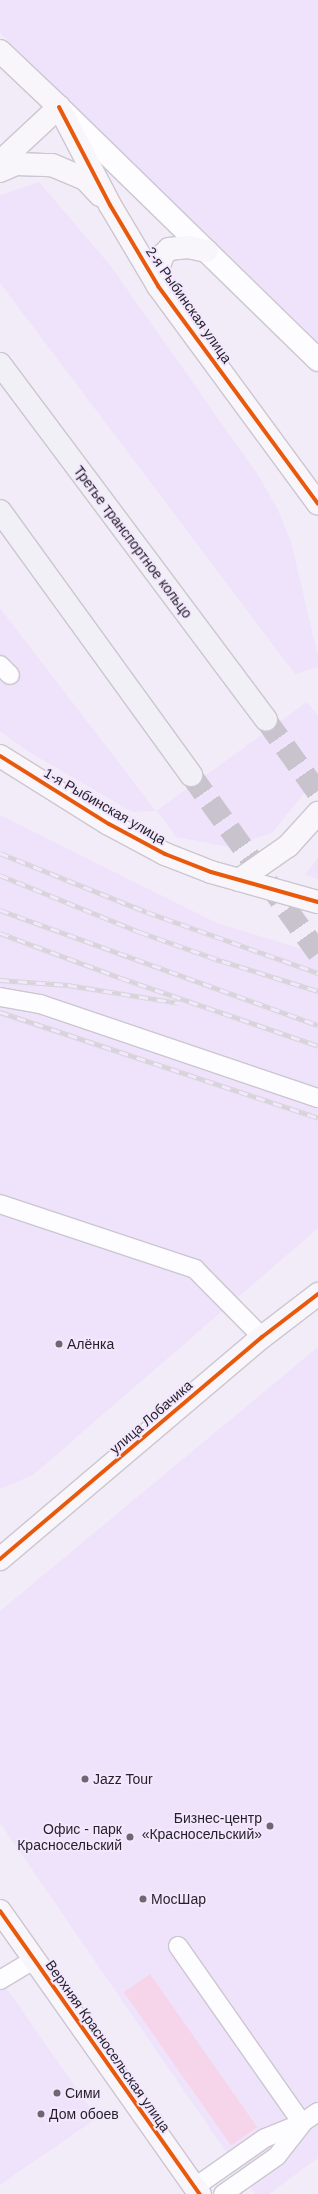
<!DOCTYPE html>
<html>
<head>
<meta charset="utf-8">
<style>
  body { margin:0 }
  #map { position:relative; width:318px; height:2194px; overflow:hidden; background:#f2ecf8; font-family:Helvetica,sans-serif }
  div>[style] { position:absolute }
  .built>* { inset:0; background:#efe3fb }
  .green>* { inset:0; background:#f6d5ea; transform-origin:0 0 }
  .primary-tunnel>* { height:22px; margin-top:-11px; transform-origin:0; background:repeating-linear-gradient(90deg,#c9c3ce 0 22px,transparent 0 33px) }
  .roads { filter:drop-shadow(1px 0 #ccc6d0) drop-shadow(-1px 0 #ccc6d0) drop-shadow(0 1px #ccc6d0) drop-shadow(0 -1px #ccc6d0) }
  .lane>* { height:18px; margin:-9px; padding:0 9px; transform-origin:9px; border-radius:9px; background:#fdfcfe }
  .street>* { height:22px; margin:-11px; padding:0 11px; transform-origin:11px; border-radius:11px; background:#fdfcfe }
  .secondary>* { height:22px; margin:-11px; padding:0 11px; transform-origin:11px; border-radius:11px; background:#f8f6fb }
  .primary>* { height:22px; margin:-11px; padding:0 11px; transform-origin:11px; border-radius:11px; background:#f2f0f7 }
  .rail>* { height:4.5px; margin-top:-2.25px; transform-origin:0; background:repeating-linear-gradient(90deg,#f2e7fd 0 9px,#d6d4d8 0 18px); box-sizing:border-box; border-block:1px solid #d6d4d8 }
  .cycleway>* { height:4px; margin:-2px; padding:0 2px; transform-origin:2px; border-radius:2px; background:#e8590c }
  .dots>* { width:11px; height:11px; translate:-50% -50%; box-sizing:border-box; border:2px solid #f2e7fd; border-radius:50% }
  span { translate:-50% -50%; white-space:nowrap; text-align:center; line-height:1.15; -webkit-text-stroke:4px #f2e7fd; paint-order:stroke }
  .street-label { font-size:14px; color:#241f28 }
  .poi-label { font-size:14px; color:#241f28 }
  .left { translate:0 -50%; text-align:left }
  .right { translate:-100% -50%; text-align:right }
</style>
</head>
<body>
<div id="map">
  <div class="built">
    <div style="clip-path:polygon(0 0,318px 0,318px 342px,0 33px)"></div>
    <div style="clip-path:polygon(39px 182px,110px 265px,258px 475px,278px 510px,291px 542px,318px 656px,318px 667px,295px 674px,0 283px,0 195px)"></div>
    <div style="clip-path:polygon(0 608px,156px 811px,307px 702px,318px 715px,318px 776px,272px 833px,229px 847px,176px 837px,157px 811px,132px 812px,29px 752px,0 731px)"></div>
    <div style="clip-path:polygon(0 815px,217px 923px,318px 954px,318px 1228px,33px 1475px,0 1489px)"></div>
    <div style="clip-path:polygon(318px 857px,318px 879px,305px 875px)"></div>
    <div style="clip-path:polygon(318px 1347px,318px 2158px,269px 2194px,255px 2194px,0 1823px,0 1611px)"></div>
    <div style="clip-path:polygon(0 1979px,97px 2118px,0 2185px)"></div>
  </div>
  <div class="green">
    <div style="left:150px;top:1974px;width:187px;height:32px;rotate:55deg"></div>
  </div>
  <div class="primary-tunnel">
    <div style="left:266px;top:720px;width:90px;rotate:54.5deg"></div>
    <div style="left:191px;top:775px;width:219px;rotate:54.5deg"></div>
  </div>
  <div class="roads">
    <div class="lane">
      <div style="left:0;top:665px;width:14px;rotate:45deg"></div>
      <div style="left:0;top:997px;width:41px;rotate:9.9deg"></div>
      <div style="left:40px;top:1004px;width:293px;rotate:18.7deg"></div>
      <div style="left:0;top:1204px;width:206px;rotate:18.4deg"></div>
      <div style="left:195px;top:1269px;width:95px;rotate:45.4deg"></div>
      <div style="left:178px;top:1946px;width:216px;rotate:55deg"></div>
      <div style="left:0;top:1980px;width:39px;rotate:-31deg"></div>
      <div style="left:195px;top:2187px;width:85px;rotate:-35deg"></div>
      <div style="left:265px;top:2138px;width:40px;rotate:-22deg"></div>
      <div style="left:302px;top:2123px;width:19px;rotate:-35deg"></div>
      <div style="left:223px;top:2194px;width:66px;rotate:-35.1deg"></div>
      <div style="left:277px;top:2156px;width:41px;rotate:-52deg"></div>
    </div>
    <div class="street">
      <div style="left:64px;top:112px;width:355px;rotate:44.3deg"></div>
    </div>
    <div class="secondary">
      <div style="left:0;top:51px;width:81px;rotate:43.5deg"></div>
      <div style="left:59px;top:107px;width:110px;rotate:62.5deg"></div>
      <div style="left:110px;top:205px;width:94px;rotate:59.3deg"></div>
      <div style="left:158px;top:286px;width:270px;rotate:53.7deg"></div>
      <div style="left:0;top:162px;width:81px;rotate:-43deg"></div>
      <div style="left:0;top:171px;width:17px;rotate:-24deg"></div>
      <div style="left:16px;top:164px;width:36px;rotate:2deg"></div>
      <div style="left:52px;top:165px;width:36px;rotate:23deg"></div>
      <div style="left:85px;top:179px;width:22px;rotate:47deg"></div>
      <div style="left:158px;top:286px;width:20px;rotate:-87deg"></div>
      <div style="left:159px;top:266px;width:12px;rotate:-70deg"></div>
      <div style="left:163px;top:255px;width:8px;rotate:-45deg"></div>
      <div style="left:169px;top:249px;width:19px;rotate:-6deg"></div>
      <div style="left:188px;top:247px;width:19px;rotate:12deg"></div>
      <div style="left:0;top:756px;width:128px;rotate:32deg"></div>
      <div style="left:109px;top:824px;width:64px;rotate:28.2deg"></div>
      <div style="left:165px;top:854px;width:49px;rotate:21.4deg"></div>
      <div style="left:211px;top:872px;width:111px;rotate:15.7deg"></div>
      <div style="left:239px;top:880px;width:60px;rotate:-34.8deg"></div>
      <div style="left:288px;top:846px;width:45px;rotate:-47.7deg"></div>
      <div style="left:0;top:1559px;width:343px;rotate:-40.3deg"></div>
      <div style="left:262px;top:1337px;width:71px;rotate:-37.5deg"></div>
      <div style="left:0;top:1911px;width:347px;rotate:54.8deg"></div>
    </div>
    <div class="primary">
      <div style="left:0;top:364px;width:444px;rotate:53.2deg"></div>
      <div style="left:0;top:511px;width:326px;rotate:54.1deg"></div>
    </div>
  </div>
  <div class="rail">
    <div style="left:0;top:853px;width:158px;rotate:21.9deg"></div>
    <div style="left:147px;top:912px;width:182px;rotate:19.6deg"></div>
    <div style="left:0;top:875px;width:151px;rotate:22.2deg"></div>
    <div style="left:140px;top:932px;width:87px;rotate:19.5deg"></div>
    <div style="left:222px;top:961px;width:101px;rotate:17.4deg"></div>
    <div style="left:0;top:910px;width:338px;rotate:19.9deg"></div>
    <div style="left:0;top:933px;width:129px;rotate:20.4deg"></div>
    <div style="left:121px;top:978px;width:208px;rotate:19deg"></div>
    <div style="left:0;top:980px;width:68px;rotate:4.2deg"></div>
    <div style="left:68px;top:985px;width:112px;rotate:9.2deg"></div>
    <div style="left:0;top:1012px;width:335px;rotate:18.4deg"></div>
  </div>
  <div class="cycleway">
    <div style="left:59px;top:107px;width:110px;rotate:62.5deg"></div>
    <div style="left:110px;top:205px;width:94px;rotate:59.3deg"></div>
    <div style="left:158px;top:286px;width:270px;rotate:53.7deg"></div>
    <div style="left:0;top:756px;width:128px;rotate:32deg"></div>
    <div style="left:109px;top:824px;width:64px;rotate:28.2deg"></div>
    <div style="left:165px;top:854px;width:49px;rotate:21.4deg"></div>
    <div style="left:211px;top:872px;width:111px;rotate:15.7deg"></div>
    <div style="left:0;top:1559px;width:343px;rotate:-40.3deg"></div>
    <div style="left:262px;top:1337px;width:71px;rotate:-37.5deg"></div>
    <div style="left:0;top:1911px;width:347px;rotate:54.8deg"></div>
  </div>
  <div class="dots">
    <div style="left:59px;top:1344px;background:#6c6771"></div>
    <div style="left:85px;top:1779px;background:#6c6771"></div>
    <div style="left:270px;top:1826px;background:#6c6771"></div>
    <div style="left:130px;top:1837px;background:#6c6771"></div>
    <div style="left:143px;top:1899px;background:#6c6771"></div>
    <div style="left:57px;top:2093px;background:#6c6771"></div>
    <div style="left:41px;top:2114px;background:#6c6771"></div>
  </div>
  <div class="street-label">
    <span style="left:189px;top:305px;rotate:55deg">2-я Рыбинская улица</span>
    <span style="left:133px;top:542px;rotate:53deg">Третье транспортное кольцо</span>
    <span style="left:105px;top:806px;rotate:30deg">1-я Рыбинская улица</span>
    <span style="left:151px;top:1417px;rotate:-41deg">улица Лобачика</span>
    <span style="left:108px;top:2046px;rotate:55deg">Верхняя Красносельская улица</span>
  </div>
  <div class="poi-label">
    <span class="left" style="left:67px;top:1344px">Алёнка</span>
    <span class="left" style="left:93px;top:1779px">Jazz Tour</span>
    <span class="right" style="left:262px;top:1826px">Бизнес-центр<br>«Красносельский»</span>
    <span class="right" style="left:122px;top:1837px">Офис - парк<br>Красносельский</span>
    <span class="left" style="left:151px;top:1899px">МосШар</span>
    <span class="left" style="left:65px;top:2093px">Сими</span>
    <span class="left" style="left:49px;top:2114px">Дом обоев</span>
  </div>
</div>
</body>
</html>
